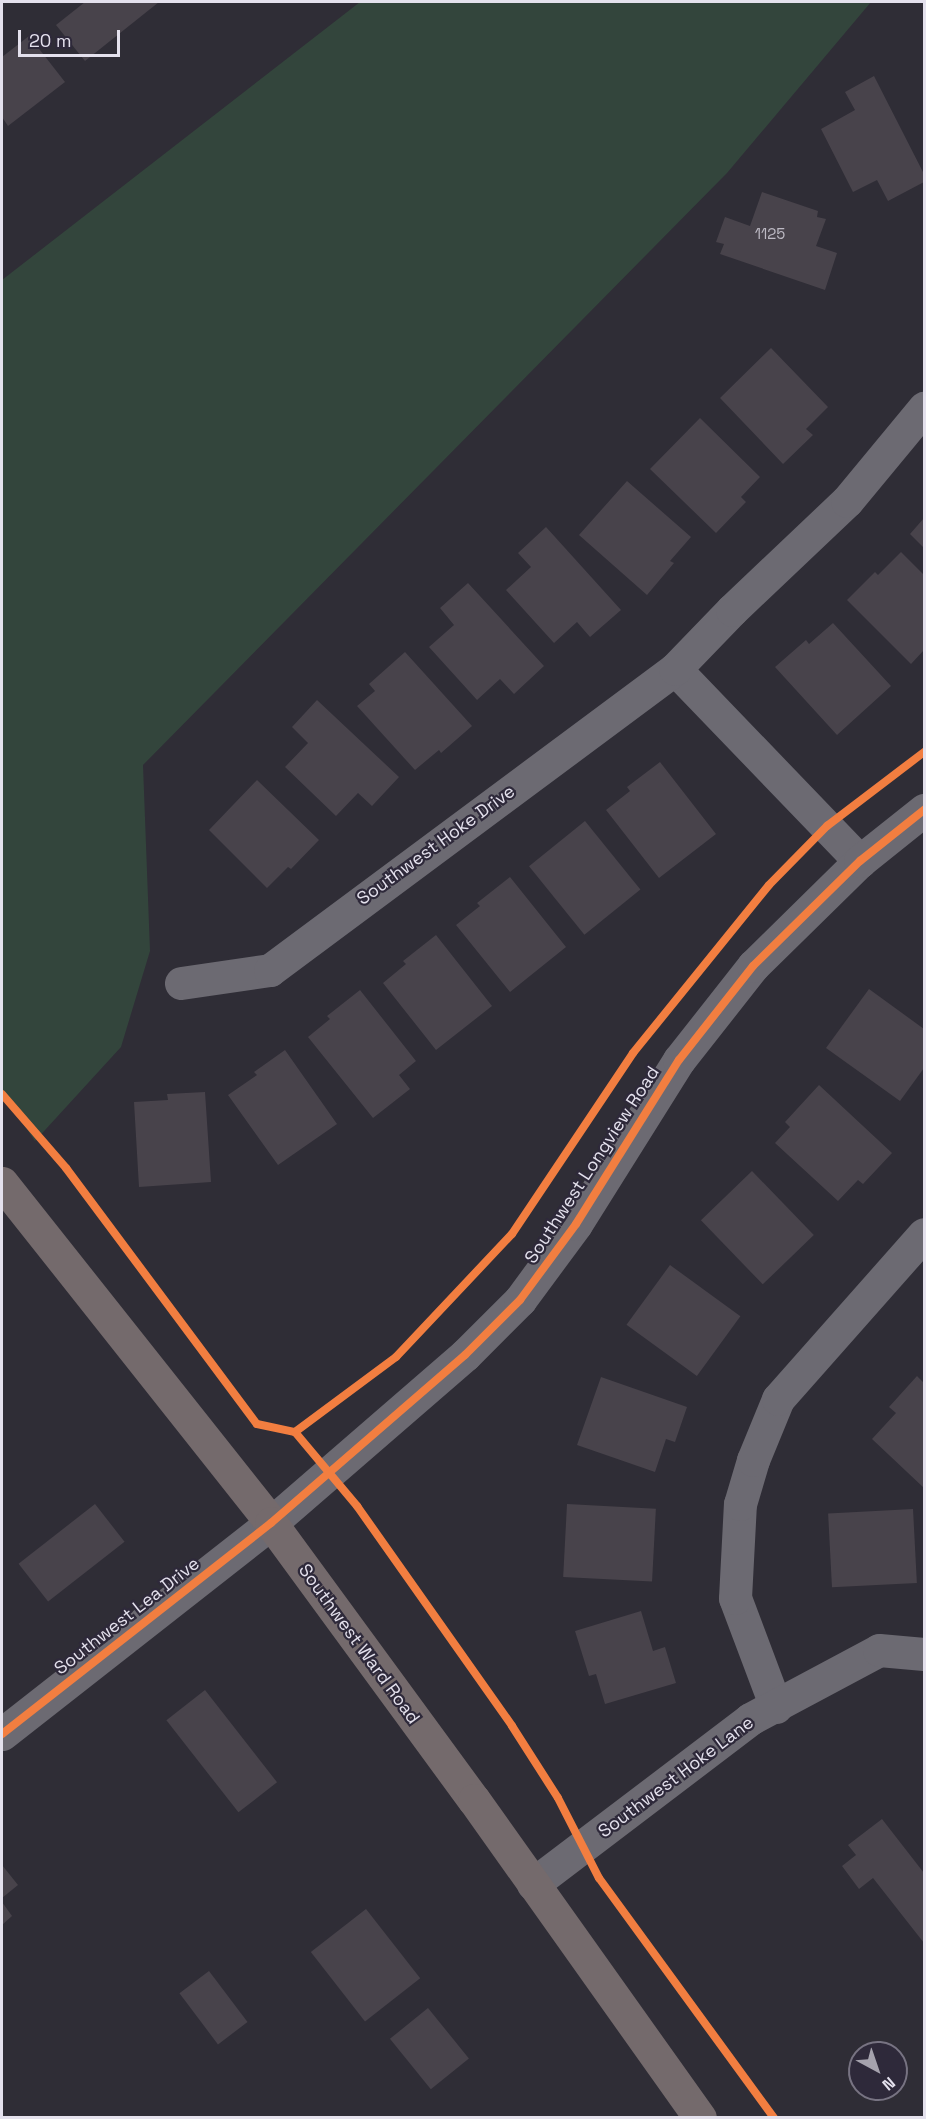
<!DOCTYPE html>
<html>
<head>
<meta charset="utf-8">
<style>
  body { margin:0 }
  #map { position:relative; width:926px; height:2119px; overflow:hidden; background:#2f2d36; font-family:"Space Grotesk",sans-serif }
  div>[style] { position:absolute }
  .green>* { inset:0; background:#33453c }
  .building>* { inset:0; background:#48434b; transform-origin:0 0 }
  .minor>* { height:33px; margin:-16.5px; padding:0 16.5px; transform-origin:16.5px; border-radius:16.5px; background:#6c6a72 }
  .major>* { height:33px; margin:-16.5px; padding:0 16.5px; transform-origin:16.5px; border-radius:16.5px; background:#746a6c }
  .cycleway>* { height:8px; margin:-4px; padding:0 4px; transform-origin:4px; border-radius:4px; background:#f27e40 }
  span { translate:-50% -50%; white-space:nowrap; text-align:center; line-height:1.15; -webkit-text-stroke:4.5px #2e293a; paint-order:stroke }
  .number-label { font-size:15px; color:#bdbac4 }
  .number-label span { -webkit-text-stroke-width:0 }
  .street-label { font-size:18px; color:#e4e1ed }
  .frame { position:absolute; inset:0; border:3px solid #e4e1ed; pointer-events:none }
  .north { position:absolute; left:848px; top:2041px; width:60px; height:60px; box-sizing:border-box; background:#2e293a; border:2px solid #777382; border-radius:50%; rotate:140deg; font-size:16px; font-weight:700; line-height:24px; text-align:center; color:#e4e1ed }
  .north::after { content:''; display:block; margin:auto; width:21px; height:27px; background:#a5a2ad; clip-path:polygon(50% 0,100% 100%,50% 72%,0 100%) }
  .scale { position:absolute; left:18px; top:30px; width:102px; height:27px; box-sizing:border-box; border:3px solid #e4e1ed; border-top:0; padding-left:8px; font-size:18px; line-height:21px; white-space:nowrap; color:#e4e1ed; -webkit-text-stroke:4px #2e293a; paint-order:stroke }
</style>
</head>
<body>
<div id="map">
  <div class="green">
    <div style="clip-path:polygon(360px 2px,871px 2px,727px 173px,143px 765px,150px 951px,121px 1047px,35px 1141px,2px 1093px,2px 280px)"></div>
  </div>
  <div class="building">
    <div style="clip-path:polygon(85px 2px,159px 2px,85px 61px,56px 25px)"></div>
    <div style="clip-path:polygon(29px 36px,65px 82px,8px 126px,2px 117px,2px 57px)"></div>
    <div style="clip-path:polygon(874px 76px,924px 174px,924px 182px,888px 201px,877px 180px,853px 192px,821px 129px,855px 110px,845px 92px)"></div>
    <div style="clip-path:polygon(762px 192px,818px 211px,817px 217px,826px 219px,816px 246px,837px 253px,825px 290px,720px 254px,724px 244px,716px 242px,725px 217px,750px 226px)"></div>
    <div style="clip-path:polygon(771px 348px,828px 407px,806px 429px,813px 435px,783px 464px,720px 398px)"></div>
    <div style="clip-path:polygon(700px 418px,760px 477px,741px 497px,746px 502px,716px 533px,650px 469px)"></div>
    <div style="clip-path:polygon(627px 481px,691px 537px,670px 561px,674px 563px,647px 595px,579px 535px)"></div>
    <div style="clip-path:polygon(924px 518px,924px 548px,910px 534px)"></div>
    <div style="clip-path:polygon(546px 527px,621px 610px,590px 637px,577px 622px,554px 643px,506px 590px,531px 567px,518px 553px)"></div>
    <div style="clip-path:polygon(901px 552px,924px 575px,924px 650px,911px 664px,847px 600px,875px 572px,878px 575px)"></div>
    <div style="clip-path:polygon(468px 583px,544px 666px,514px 694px,500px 679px,477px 700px,429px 647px,454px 625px,440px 608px)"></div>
    <div style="clip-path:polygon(833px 623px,891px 686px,837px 735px,775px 667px,806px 640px,809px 644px)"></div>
    <div style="clip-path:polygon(405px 652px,472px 726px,441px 753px,439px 750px,415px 770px,357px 706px,375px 691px,369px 684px)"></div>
    <div style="clip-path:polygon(317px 700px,399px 777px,372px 806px,358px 793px,336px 816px,285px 767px,308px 743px,292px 727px)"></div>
    <div style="clip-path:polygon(660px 762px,716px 834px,659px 878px,606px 810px,630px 791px,627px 787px)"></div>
    <div style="clip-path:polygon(257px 780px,319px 840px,291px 869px,288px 867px,267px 888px,209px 830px)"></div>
    <div style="left:585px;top:821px;width:88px;height:72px;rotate:51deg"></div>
    <div style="clip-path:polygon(510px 877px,566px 947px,510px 992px,456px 925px,480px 906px,477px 903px)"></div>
    <div style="clip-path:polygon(436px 935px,492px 1006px,436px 1050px,383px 983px,406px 964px,403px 961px)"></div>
    <div style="clip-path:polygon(869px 989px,924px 1029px,924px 1068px,900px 1101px,826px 1048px)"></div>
    <div style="clip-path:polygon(360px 990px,416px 1061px,399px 1075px,410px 1089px,373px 1118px,308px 1037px,330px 1019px,327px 1016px)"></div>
    <div style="clip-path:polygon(285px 1050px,337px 1124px,278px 1165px,228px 1095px,257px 1075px,254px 1072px)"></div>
    <div style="clip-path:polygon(819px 1085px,892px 1153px,863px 1184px,858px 1180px,838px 1201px,775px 1143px,790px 1127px,785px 1122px)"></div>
    <div style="clip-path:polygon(205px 1092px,211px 1182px,139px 1187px,134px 1102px,168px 1100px,167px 1094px)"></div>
    <div style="left:752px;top:1171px;width:89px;height:71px;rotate:46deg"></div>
    <div style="left:670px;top:1265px;width:87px;height:74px;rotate:36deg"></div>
    <div style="clip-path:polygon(917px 1376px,924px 1383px,924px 1488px,872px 1439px,896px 1413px,889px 1407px)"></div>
    <div style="clip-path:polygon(601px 1377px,687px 1407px,675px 1442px,666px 1439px,655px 1472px,577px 1445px)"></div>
    <div style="left:95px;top:1504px;width:48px;height:97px;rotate:52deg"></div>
    <div style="left:567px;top:1504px;width:89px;height:73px;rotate:3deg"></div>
    <div style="left:913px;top:1509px;width:74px;height:85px;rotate:87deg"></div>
    <div style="clip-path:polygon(641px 1611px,653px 1651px,665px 1647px,676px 1683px,605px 1704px,596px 1674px,589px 1676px,575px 1631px)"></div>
    <div style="left:205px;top:1690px;width:117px;height:49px;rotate:52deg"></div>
    <div style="clip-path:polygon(882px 1819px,924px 1873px,924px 1943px,873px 1878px,859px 1889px,842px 1866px,856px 1855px,848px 1845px)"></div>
    <div style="clip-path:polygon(2px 1865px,18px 1885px,2px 1898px)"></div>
    <div style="clip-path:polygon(2px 1902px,12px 1916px,2px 1925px)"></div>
    <div style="left:366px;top:1909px;width:88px;height:70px;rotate:52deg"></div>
    <div style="left:209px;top:1971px;width:64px;height:37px;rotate:53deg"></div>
    <div style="left:428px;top:2008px;width:65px;height:49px;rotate:51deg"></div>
  </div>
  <div class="minor">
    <div style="left:675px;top:669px;width:267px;rotate:46.1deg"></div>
    <div style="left:181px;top:983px;width:90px;rotate:-8.3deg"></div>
    <div style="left:270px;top:970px;width:505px;rotate:-36.62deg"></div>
    <div style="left:675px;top:669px;width:82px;rotate:-46deg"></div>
    <div style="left:732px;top:610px;width:158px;rotate:-43.5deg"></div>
    <div style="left:847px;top:501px;width:121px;rotate:-50.4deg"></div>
    <div style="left:776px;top:1707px;width:116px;rotate:-110.6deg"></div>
    <div style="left:735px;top:1598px;width:94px;rotate:-87deg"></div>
    <div style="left:740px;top:1504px;width:46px;rotate:-73.5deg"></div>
    <div style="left:753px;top:1460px;width:66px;rotate:-67.7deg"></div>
    <div style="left:778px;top:1399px;width:220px;rotate:-48.5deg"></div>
    <div style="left:2px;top:1734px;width:342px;rotate:-38.1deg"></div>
    <div style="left:271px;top:1523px;width:257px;rotate:-40.9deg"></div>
    <div style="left:465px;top:1355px;width:78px;rotate:-45deg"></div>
    <div style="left:520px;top:1300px;width:94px;rotate:-53.6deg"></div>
    <div style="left:576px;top:1224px;width:194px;rotate:-57.9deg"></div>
    <div style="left:679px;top:1060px;width:120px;rotate:-51.8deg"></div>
    <div style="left:753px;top:966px;width:150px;rotate:-44.5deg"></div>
    <div style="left:860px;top:861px;width:82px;rotate:-38.6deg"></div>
    <div style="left:533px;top:1884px;width:273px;rotate:-37.2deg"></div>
    <div style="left:750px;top:1719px;width:146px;rotate:-28.1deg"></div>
    <div style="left:879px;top:1650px;width:45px;rotate:5.1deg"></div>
  </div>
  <div class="major">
    <div style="left:2px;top:1183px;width:434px;rotate:51.6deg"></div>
    <div style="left:271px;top:1523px;width:343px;rotate:53.8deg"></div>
    <div style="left:474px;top:1800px;width:390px;rotate:54.6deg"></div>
  </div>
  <div class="cycleway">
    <div style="left:2px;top:1094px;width:98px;rotate:49.1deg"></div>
    <div style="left:66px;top:1168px;width:319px;rotate:53.3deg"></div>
    <div style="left:257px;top:1424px;width:39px;rotate:12deg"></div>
    <div style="left:295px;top:1432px;width:97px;rotate:50deg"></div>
    <div style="left:357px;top:1506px;width:269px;rotate:54.8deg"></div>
    <div style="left:512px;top:1726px;width:85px;rotate:57.4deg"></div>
    <div style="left:558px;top:1798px;width:90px;rotate:62.9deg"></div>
    <div style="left:599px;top:1878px;width:297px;rotate:53.9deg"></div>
    <div style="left:295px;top:1432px;width:126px;rotate:-36.6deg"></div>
    <div style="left:396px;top:1357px;width:169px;rotate:-46.7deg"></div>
    <div style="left:512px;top:1234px;width:218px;rotate:-56.2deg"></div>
    <div style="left:633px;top:1053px;width:216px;rotate:-51deg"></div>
    <div style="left:769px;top:885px;width:83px;rotate:-45.5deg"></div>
    <div style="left:827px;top:826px;width:122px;rotate:-37.3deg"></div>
    <div style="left:2px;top:1734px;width:342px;rotate:-38.1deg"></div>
    <div style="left:271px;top:1523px;width:257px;rotate:-40.9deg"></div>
    <div style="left:465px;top:1355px;width:78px;rotate:-45deg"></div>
    <div style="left:520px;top:1300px;width:94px;rotate:-53.6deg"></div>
    <div style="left:576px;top:1224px;width:194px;rotate:-57.9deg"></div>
    <div style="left:679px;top:1060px;width:120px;rotate:-51.8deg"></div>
    <div style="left:753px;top:966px;width:150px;rotate:-44.5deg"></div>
    <div style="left:860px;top:861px;width:82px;rotate:-38.6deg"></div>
  </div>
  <div class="number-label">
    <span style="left:770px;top:234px">1125</span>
  </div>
  <div class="street-label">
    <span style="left:436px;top:845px;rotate:-36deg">Southwest Hoke Drive</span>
    <span style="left:592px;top:1165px;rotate:-57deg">Southwest Longview Road</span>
    <span style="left:127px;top:1616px;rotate:-38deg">Southwest Lea Drive</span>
    <span style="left:359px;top:1644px;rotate:54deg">Southwest Ward Road</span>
    <span style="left:676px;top:1777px;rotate:-37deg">Southwest Hoke Lane</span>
  </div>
  <div class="frame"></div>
  <div class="north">N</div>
  <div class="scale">20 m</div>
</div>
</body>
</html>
